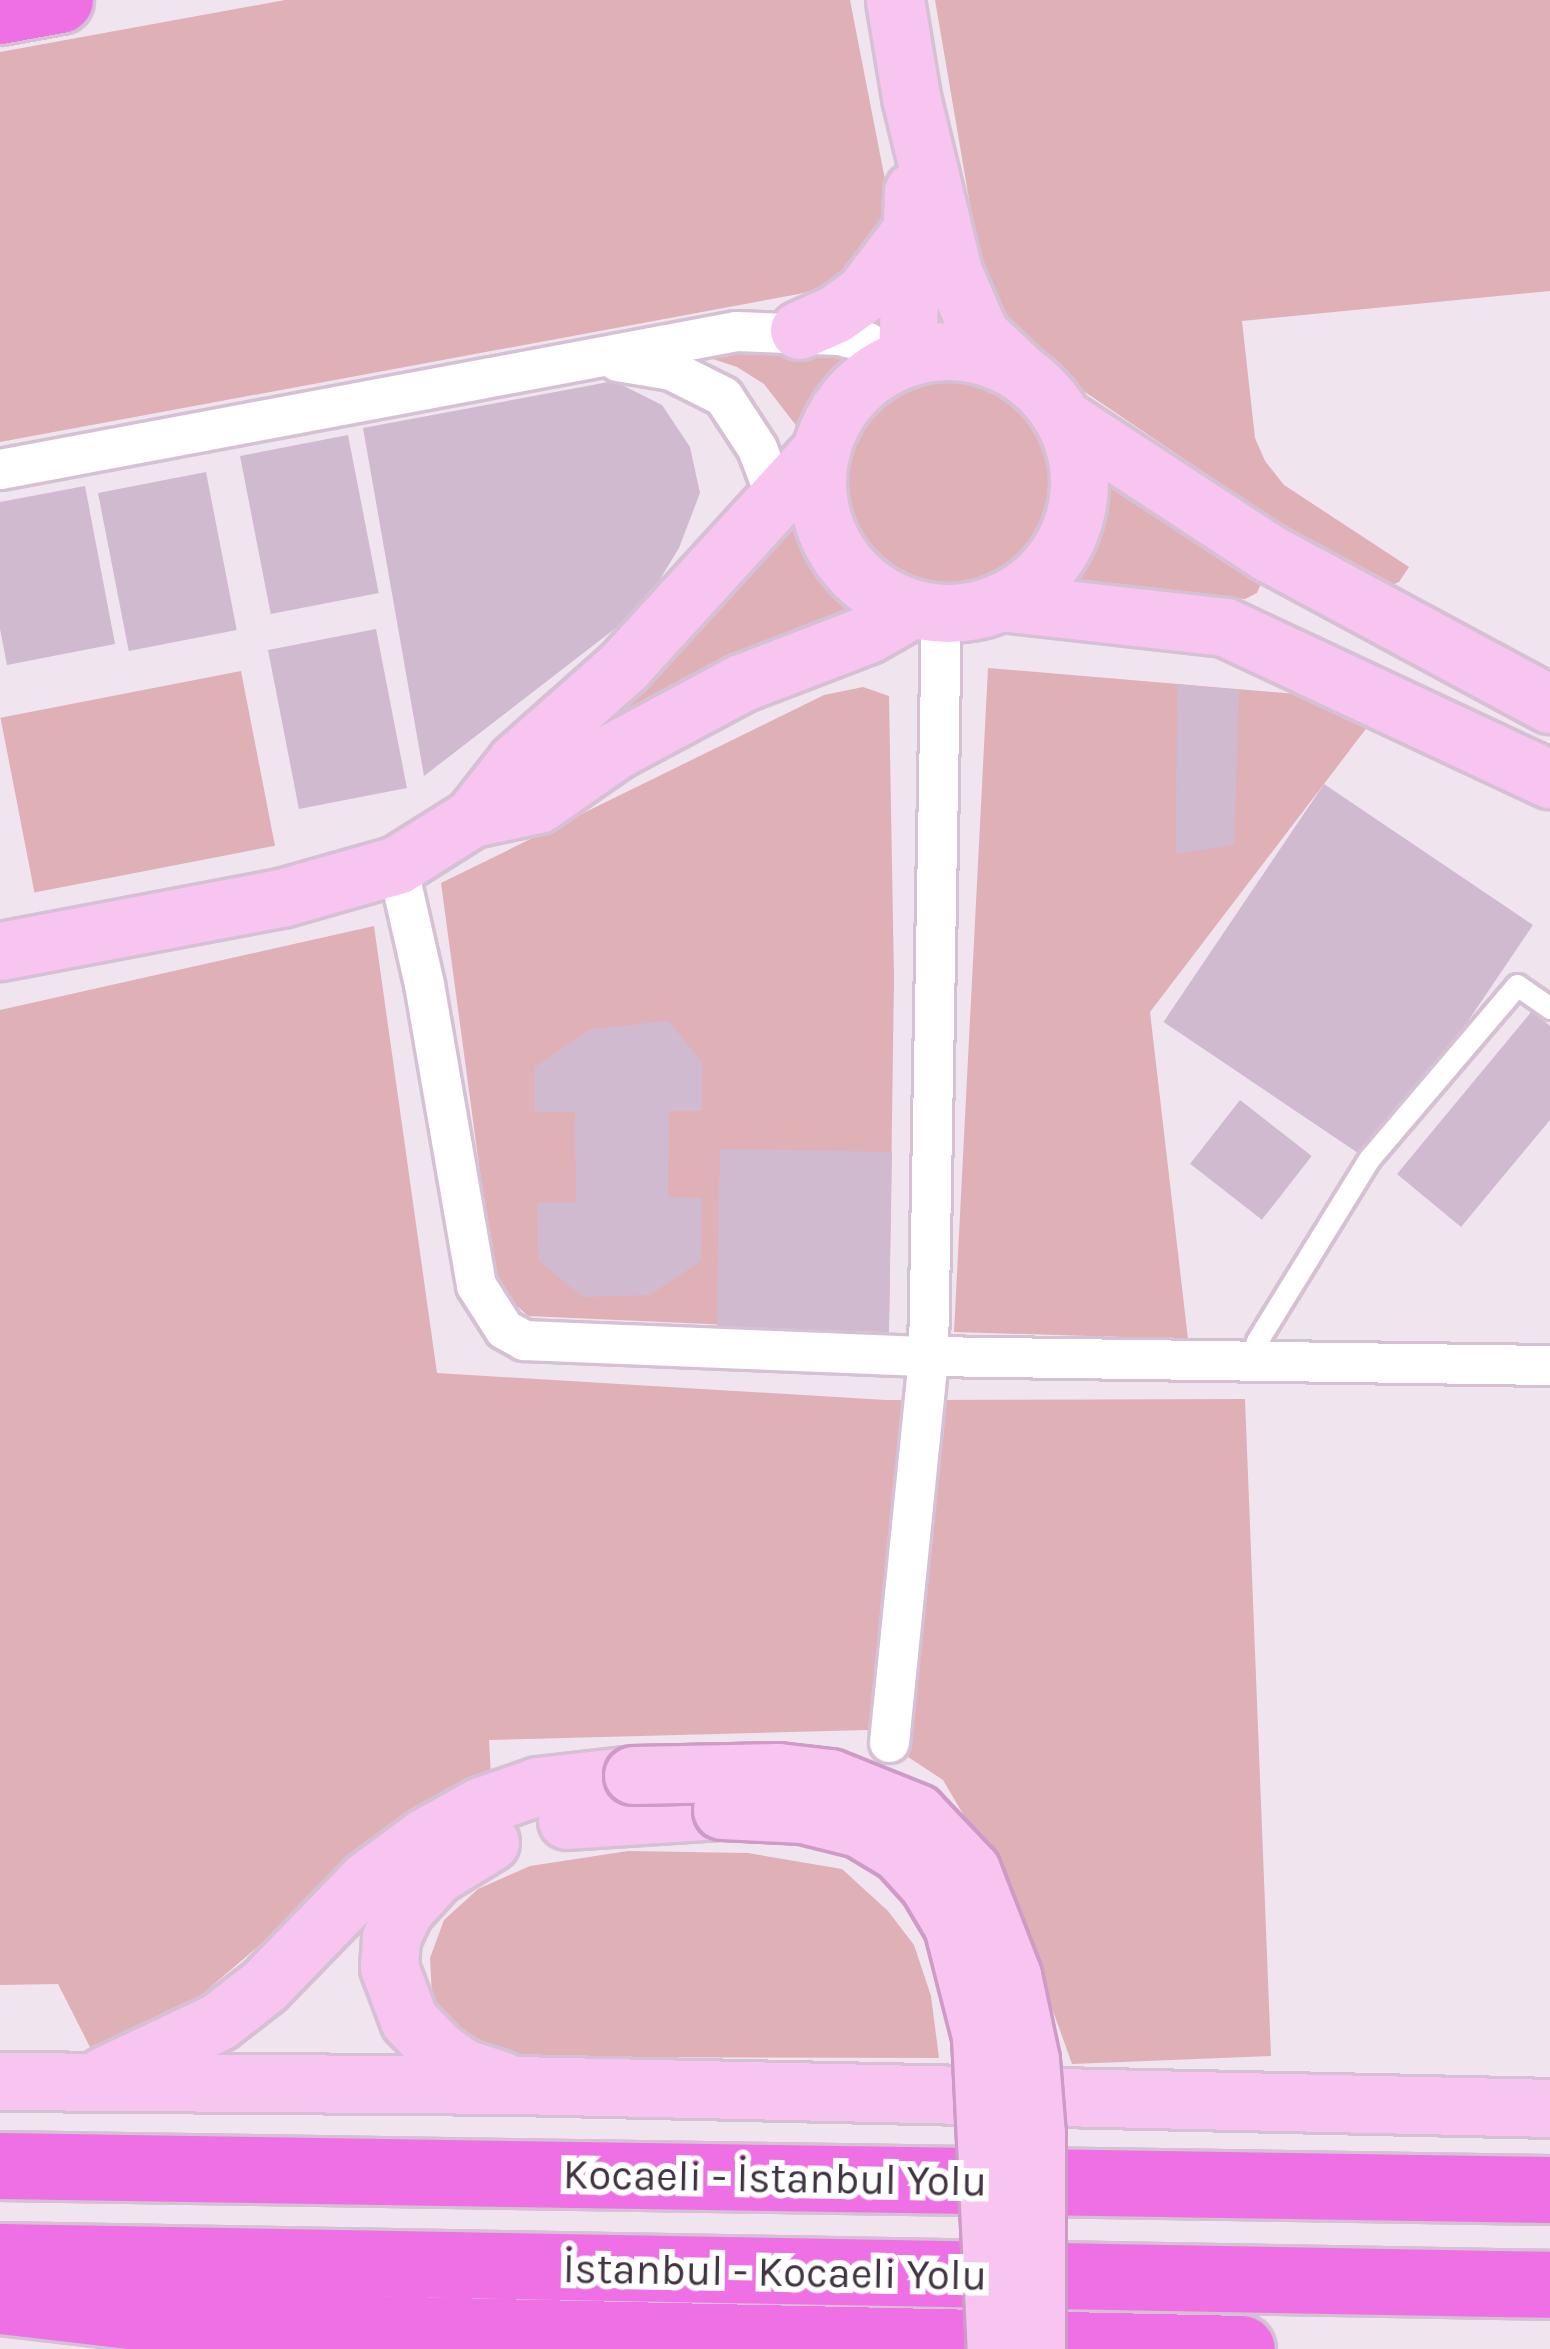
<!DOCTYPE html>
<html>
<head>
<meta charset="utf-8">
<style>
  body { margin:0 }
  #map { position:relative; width:1550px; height:2349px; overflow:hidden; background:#f0e4ee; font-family:Karla,sans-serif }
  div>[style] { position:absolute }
  .green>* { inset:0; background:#e0b0b7; transform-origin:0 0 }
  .round { border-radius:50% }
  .building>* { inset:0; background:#d0bad0; transform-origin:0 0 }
  .roads { filter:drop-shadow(3px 0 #d5c1d3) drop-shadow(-3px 0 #d5c1d3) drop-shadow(0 3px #d5c1d3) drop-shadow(0 -3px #d5c1d3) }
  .lane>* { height:21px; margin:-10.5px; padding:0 10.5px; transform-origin:10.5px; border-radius:10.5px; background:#fff }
  .street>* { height:39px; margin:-19.5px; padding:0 19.5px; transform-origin:19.5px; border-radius:19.5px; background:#fff }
  .secondary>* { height:57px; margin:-28.5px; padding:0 28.5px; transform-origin:28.5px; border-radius:28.5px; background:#f8c5f0 }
  .secondary>.ring { margin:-28.5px; padding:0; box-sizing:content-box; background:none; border:57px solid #f8c5f0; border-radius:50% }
  .highway>* { height:66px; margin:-33px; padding:0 33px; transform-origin:33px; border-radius:33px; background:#ef70e5 }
  .bridges { filter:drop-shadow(3px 0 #ce9ac6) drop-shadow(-3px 0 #ce9ac6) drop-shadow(0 3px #ce9ac6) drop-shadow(0 -3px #ce9ac6) }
  .secondary-bridge>* { height:57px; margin:-28.5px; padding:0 28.5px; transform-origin:28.5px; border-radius:28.5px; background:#f8c5f0 }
  span { translate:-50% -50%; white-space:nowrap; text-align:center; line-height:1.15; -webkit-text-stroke:12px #fff; paint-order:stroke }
  .street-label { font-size:42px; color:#413441 }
</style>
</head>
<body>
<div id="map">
  <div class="green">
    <div style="clip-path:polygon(285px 0,850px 0,886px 185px,881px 224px,855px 268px,832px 285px,799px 294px,0 442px,0 52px)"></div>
    <div style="clip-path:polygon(935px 0,1550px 0,1550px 291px,1242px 321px,1255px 438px,1265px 461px,1284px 485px,1409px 567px,1399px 582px,1382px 589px,1363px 580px,1048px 367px,1011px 336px,983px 281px)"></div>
    <div style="clip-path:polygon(748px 341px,864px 354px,798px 428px,764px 384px,737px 367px,686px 350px)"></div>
    <div class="round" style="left:842px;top:380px;width:212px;height:212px"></div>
    <div style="clip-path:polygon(1102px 466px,1262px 581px,1257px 593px,1245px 599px,1070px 584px,1098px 514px)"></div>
    <div style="clip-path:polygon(789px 508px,815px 572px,859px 614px,775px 639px,685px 677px,588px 734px)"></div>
    <div style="clip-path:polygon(988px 668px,1309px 695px,1375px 717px,1150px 1012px,1188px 1339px,954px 1332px)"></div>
    <div style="left:241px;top:671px;width:178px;height:245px;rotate:79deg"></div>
    <div style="clip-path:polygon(863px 687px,889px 696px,894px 978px,889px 1332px,528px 1316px,505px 1295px,493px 1269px,441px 883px,824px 695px)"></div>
    <div style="clip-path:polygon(374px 926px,437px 1373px,886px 1400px,1245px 1399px,1271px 2056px,1072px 2064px,1012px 1897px,943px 1780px,867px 1730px,489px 1740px,491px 1776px,418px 1810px,158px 2032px,93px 2053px,58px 1984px,0 1985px,0 1010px)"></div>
    <div style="clip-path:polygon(628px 1851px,748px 1853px,842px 1869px,888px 1911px,914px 1945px,931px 1996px,939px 2058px,478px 2057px,452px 2030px,432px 1996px,430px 1958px,444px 1920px,478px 1889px,530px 1866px)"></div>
  </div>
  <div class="building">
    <div style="clip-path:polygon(614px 381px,662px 405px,690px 447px,700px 493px,679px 548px,643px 607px,424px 776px,363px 428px)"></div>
    <div style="left:348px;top:435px;width:161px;height:110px;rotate:79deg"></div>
    <div style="left:206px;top:472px;width:161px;height:110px;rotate:79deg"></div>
    <div style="clip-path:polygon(85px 486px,115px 644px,7px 665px,0 629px,0 502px)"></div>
    <div style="left:376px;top:629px;width:162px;height:110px;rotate:79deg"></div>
    <div style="clip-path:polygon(1177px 684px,1239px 690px,1234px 845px,1176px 854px)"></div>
    <div style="left:1324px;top:784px;width:252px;height:287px;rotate:34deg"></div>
    <div style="clip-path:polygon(1532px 1011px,1550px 1026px,1550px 1120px,1461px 1227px,1397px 1174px)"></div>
    <div style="clip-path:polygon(668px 1021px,702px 1062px,702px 1111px,669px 1111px,668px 1197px,702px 1198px,701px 1261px,650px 1295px,583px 1297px,538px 1260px,537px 1203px,576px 1202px,575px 1112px,535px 1112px,535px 1067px,591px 1029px)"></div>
    <div style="left:1240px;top:1100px;width:91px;height:81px;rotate:38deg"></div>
    <div style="left:892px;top:1152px;width:180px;height:172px;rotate:91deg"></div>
  </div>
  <div class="roads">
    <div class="lane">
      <div style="left:1253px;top:1361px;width:20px;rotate:-79deg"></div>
      <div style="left:1257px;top:1341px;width:214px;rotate:-58.4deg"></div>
      <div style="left:1369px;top:1159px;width:228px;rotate:-49.6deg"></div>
      <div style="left:1517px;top:985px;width:40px;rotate:34.9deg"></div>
    </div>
    <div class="street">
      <div style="left:617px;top:361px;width:55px;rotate:9.5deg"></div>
      <div style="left:671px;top:370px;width:58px;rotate:26.6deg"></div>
      <div style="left:723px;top:396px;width:62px;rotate:56.8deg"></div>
      <div style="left:757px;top:448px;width:53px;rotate:69.2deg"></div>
      <div style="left:0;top:469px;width:749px;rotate:-10.62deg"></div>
      <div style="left:736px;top:331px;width:103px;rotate:2.2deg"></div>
      <div style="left:839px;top:335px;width:29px;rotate:14deg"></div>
      <div style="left:867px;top:342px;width:30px;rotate:49deg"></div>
      <div style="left:397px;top:865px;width:122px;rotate:77.2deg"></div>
      <div style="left:424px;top:984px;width:305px;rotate:80.2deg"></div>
      <div style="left:476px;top:1285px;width:52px;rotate:57.5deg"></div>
      <div style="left:504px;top:1329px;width:23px;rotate:29deg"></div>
      <div style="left:524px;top:1340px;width:404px;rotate:2.3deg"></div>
      <div style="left:928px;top:1356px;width:622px;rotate:0.83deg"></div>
      <div style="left:889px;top:1742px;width:388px;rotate:-84.2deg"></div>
      <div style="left:928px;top:1356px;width:743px;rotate:-89deg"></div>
    </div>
    <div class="secondary">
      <div style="left:895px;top:0;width:98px;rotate:80.6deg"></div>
      <div style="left:911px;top:97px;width:180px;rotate:76.5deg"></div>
      <div style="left:953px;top:272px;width:68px;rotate:66.5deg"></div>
      <div style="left:980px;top:334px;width:52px;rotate:43.5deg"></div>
      <div style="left:799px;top:330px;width:39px;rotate:-24deg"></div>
      <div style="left:835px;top:314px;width:36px;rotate:-36deg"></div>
      <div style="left:864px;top:293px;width:81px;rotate:-53deg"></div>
      <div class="ring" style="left:817px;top:351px;width:205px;height:205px"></div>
      <div style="left:907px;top:356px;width:165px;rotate:-87.9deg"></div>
      <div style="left:1064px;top:419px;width:245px;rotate:33.2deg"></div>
      <div style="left:1269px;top:553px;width:319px;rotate:28.3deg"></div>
      <div style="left:1002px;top:602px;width:224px;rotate:6.4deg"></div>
      <div style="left:1225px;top:627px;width:359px;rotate:25.1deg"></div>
      <div style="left:472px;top:818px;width:67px;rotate:-12deg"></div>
      <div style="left:538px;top:804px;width:95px;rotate:-34.7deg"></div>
      <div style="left:616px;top:750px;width:142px;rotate:-28.2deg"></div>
      <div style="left:741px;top:683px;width:136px;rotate:-21.1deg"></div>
      <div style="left:868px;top:634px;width:48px;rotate:-29.7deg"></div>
      <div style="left:0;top:951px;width:286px;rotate:-10.7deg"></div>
      <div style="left:281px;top:898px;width:121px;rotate:-15.9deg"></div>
      <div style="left:397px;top:865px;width:89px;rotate:-32.1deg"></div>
      <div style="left:472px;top:818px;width:71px;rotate:-51.8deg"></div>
      <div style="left:516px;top:762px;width:144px;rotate:-41.6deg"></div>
      <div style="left:624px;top:666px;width:291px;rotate:-47.6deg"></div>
      <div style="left:567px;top:1820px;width:155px;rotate:-3.7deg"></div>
      <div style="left:490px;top:1842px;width:63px;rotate:148.6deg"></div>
      <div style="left:436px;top:1875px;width:47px;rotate:132.4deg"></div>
      <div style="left:404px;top:1910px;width:31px;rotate:115deg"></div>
      <div style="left:391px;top:1938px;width:29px;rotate:94deg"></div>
      <div style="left:389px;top:1967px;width:57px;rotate:69.3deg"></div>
      <div style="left:409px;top:2020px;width:45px;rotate:45.9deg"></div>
      <div style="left:440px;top:2052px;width:29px;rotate:34deg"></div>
      <div style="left:464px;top:2068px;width:39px;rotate:18deg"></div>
      <div style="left:105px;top:2075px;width:126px;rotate:-25.3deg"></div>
      <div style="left:219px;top:2021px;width:57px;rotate:-37.9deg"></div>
      <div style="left:264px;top:1986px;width:148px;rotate:-45.8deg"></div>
      <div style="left:367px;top:1880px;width:72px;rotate:-36.6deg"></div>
      <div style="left:425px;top:1837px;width:64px;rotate:-29deg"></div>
      <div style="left:481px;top:1806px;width:60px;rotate:-19.3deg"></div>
      <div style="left:538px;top:1786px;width:96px;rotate:-6.6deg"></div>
      <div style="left:0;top:2081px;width:516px;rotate:0.44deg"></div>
      <div style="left:516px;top:2085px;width:1034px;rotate:1.27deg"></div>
    </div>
    <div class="highway">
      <div style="left:0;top:11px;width:61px;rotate:-10.4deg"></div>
      <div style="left:0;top:2166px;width:1550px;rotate:0.89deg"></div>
      <div style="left:0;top:2257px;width:1550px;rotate:1.03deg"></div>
      <div style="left:0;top:2301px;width:271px;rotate:6.6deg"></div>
      <div style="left:229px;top:2326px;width:1013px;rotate:1.3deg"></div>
    </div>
  </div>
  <div class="bridges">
    <div class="secondary-bridge">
      <div style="left:633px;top:1775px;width:145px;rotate:-1.2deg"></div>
      <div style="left:778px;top:1772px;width:52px;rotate:6.6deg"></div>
      <div style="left:830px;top:1778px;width:94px;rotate:21.9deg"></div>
      <div style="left:917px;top:1813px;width:79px;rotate:46.5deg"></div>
      <div style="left:971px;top:1870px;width:113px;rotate:68.7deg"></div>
      <div style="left:1012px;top:1975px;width:87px;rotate:78deg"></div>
      <div style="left:1030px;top:2060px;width:74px;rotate:85.4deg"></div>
      <div style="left:1036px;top:2134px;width:215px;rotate:90deg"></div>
      <div style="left:722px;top:1810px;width:81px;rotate:2.8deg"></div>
      <div style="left:803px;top:1814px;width:58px;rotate:14deg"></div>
      <div style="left:859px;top:1828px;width:47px;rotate:31deg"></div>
      <div style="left:899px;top:1852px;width:43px;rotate:47.8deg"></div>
      <div style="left:928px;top:1884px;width:49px;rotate:59.2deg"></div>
      <div style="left:953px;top:1926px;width:114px;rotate:75.7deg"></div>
      <div style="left:981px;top:2036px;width:313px;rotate:87.3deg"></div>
    </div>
  </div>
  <div class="street-label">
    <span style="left:775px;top:2178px;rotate:1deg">Kocaeli - İstanbul Yolu</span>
    <span style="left:775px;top:2272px;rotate:1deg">İstanbul - Kocaeli Yolu</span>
  </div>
</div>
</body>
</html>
